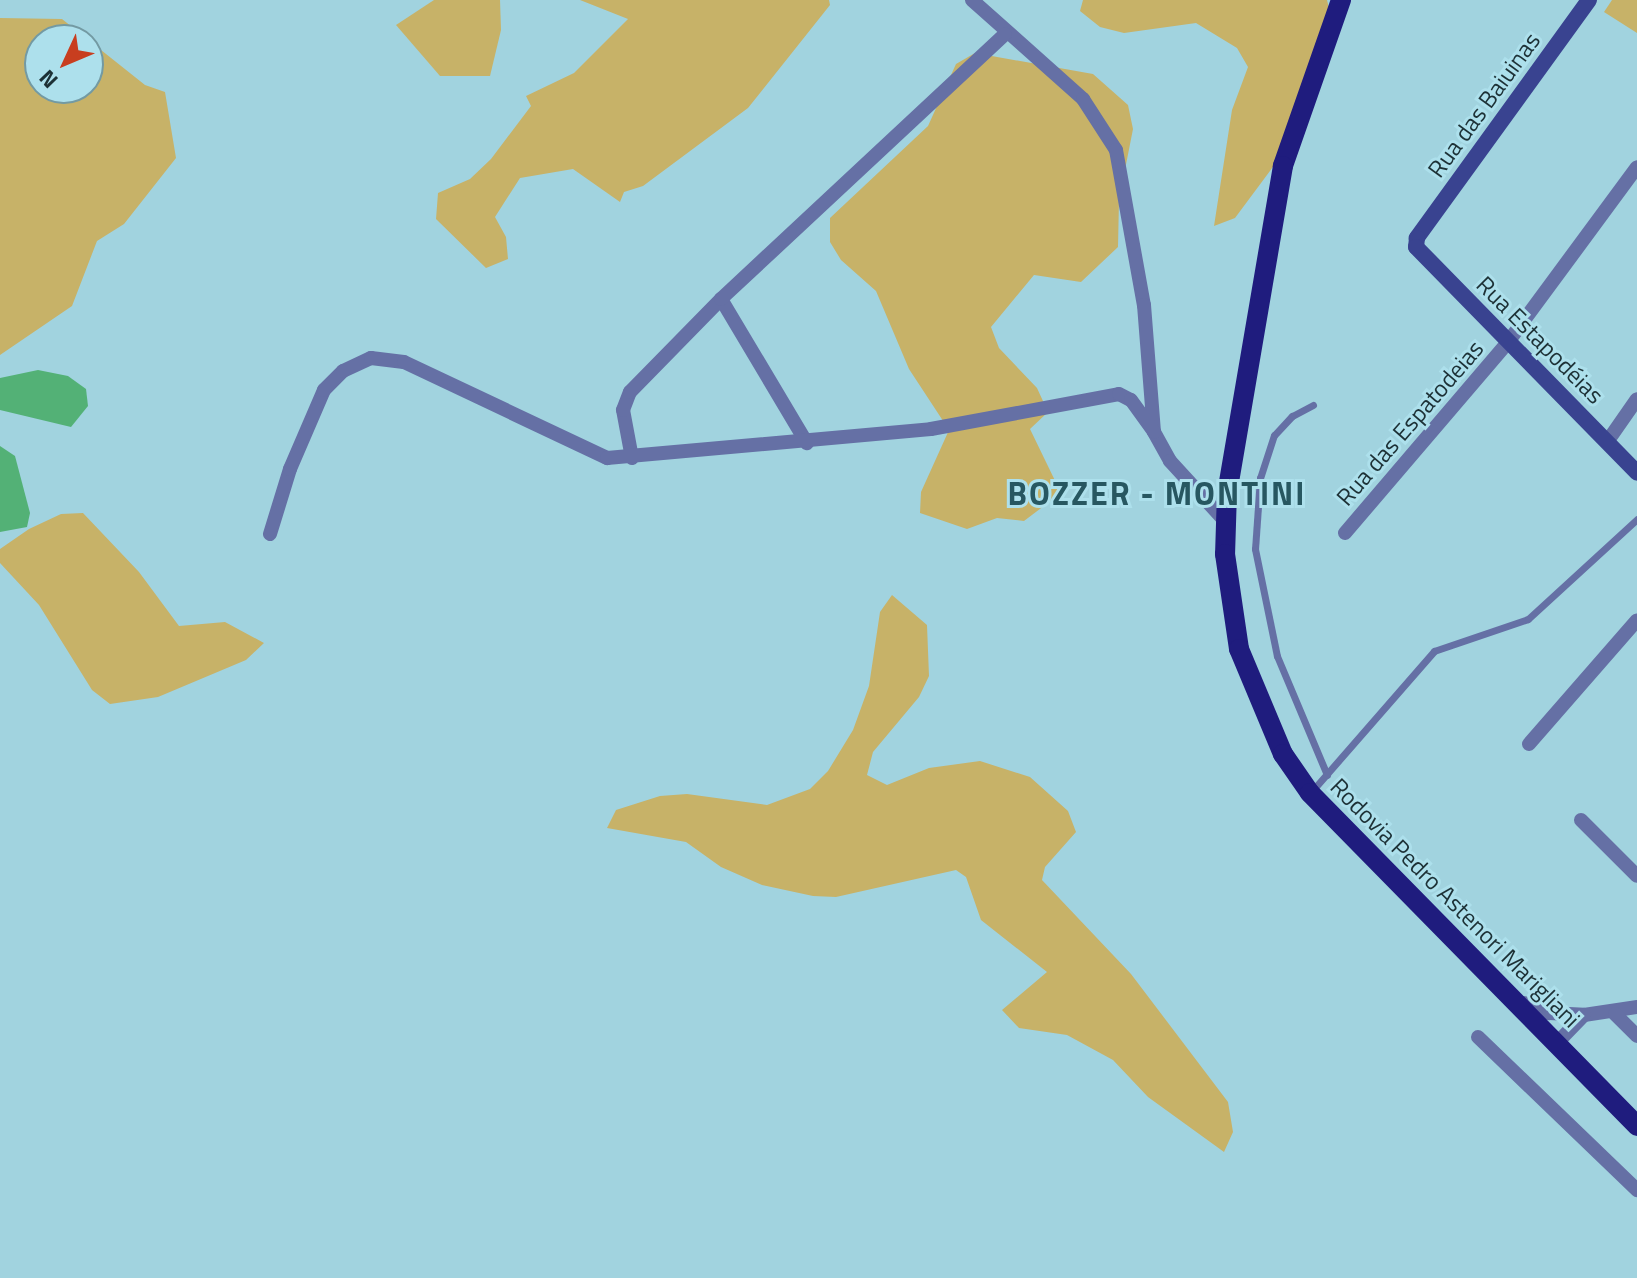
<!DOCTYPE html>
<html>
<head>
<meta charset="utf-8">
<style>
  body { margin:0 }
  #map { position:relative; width:1637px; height:1278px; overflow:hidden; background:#a1d3df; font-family:"Titillium Web",sans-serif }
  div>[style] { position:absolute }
  .green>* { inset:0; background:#c7b268 }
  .water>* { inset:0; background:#53b176 }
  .lane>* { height:7px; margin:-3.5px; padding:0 3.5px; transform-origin:3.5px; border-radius:3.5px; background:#6570a5 }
  .street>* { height:14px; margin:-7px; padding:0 7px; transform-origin:7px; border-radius:7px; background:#6570a5 }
  .secondary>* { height:16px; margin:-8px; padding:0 8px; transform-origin:8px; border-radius:8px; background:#394390 }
  .primary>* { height:20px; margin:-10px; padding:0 10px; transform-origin:10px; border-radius:10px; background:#1f1c7e }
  span { translate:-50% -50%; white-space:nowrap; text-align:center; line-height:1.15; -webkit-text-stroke:6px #ade0ec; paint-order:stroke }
  .street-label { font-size:24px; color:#1d3136 }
  .district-label { font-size:32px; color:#275761; font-weight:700; letter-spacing:2px }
  .north { position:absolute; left:24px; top:24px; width:80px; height:80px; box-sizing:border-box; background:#ade0ec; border:2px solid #739aa3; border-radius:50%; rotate:226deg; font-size:22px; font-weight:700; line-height:32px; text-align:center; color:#1d3136 }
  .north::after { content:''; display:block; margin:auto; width:28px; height:36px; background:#c83e1f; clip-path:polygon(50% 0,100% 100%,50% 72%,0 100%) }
</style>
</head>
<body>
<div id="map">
  <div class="green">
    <div style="clip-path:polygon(434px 0,500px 0,501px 30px,490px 76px,440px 76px,396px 25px)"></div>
    <div style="clip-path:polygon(580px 0,829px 0,830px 5px,748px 108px,643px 186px,624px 192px,620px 202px,573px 169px,520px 178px,495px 217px,506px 237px,508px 259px,486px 268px,436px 219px,438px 193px,470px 179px,491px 159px,531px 106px,526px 96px,574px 73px,628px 19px)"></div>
    <div style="clip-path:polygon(1083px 0,1327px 0,1330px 12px,1281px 156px,1235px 218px,1214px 226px,1232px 110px,1248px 67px,1237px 48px,1196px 23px,1124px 33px,1100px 27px,1080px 11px)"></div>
    <div style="clip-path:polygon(1612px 0,1637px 0,1637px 33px,1604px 12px)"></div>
    <div style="clip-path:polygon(evenodd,0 18px,62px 19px,145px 85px,165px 92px,176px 158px,124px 224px,97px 241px,72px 306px,0 355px,0 18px,40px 40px,88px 40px,88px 88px,40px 88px,40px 40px)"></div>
    <div style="clip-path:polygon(975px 53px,1093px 74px,1128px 105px,1133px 129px,1119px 200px,1118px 247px,1081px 282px,1034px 275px,991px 327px,999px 348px,1037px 388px,1048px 412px,1030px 429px,1061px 493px,1024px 521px,997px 518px,967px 529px,920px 513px,921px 492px,949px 430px,909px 369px,876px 291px,841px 260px,830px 242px,830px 218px,928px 126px,956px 64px)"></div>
    <div style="clip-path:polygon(83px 513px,139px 572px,179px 626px,225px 622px,264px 643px,246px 660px,158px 697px,110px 704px,92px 690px,39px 605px,0 563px,0 549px,29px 529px,61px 514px)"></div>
    <div style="clip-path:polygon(892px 595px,927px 625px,929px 676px,919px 697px,873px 752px,867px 775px,887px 785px,929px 768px,980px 761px,1030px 777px,1068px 811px,1076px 832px,1045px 867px,1042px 880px,1131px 974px,1228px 1102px,1233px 1132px,1224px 1152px,1148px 1097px,1113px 1060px,1067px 1035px,1019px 1028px,1002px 1010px,1047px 972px,981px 920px,966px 877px,956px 870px,836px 897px,813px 896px,762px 885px,721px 867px,686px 842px,607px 828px,616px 810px,660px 796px,687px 794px,767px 805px,810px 789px,828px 771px,853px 730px,869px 686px,880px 612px)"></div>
  </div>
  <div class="water">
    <div style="clip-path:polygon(38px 370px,68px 376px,86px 389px,88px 406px,71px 427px,0 410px,0 378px)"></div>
    <div style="clip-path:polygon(0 446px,15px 456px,30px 513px,27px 527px,0 532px)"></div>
  </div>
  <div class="lane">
    <div style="left:1313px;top:405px;width:24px;rotate:152deg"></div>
    <div style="left:1292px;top:416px;width:26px;rotate:133deg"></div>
    <div style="left:1274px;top:435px;width:45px;rotate:108deg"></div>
    <div style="left:1260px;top:478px;width:71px;rotate:94deg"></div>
    <div style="left:1255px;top:549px;width:109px;rotate:78.4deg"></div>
    <div style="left:1277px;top:656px;width:129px;rotate:67.2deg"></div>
    <div style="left:1312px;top:791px;width:186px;rotate:-48.9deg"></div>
    <div style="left:1434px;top:651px;width:99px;rotate:-18.8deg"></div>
    <div style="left:1528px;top:619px;width:148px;rotate:-42.5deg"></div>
  </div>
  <div class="street">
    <div style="left:972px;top:0;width:149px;rotate:41.7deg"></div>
    <div style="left:1083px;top:99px;width:61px;rotate:57.1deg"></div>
    <div style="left:1116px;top:150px;width:158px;rotate:79.8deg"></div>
    <div style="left:1144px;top:305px;width:127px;rotate:85.5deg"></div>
    <div style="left:1154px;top:432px;width:33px;rotate:61deg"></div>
    <div style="left:1170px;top:461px;width:80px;rotate:47.5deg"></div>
    <div style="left:721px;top:299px;width:168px;rotate:59.2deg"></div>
    <div style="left:1607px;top:442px;width:52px;rotate:-55.1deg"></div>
    <div style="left:632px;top:458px;width:49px;rotate:-100.6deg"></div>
    <div style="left:623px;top:410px;width:19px;rotate:-69deg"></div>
    <div style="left:630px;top:392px;width:130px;rotate:-45.6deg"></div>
    <div style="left:721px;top:299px;width:388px;rotate:-43deg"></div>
    <div style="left:1345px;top:533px;width:251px;rotate:-49.5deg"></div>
    <div style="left:1508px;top:342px;width:217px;rotate:-53.6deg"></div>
    <div style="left:270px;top:534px;width:68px;rotate:-72.9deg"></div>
    <div style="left:290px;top:469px;width:86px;rotate:-66.7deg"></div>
    <div style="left:324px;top:390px;width:27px;rotate:-45deg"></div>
    <div style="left:343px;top:371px;width:31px;rotate:-25deg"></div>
    <div style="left:371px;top:358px;width:33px;rotate:7deg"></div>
    <div style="left:404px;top:362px;width:225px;rotate:25.3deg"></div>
    <div style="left:607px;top:458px;width:325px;rotate:-5.1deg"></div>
    <div style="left:931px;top:429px;width:191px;rotate:-10.5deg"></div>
    <div style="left:1119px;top:394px;width:13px;rotate:27deg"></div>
    <div style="left:1131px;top:400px;width:39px;rotate:54deg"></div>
    <div style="left:1529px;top:744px;width:164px;rotate:-48.9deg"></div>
    <div style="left:1581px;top:820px;width:79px;rotate:45deg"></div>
    <div style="left:1524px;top:1003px;width:27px;rotate:22deg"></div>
    <div style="left:1549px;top:1013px;width:35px;rotate:3deg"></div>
    <div style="left:1584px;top:1015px;width:54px;rotate:-8.6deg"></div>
    <div style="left:1615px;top:1014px;width:31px;rotate:45deg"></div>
    <div style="left:1478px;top:1037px;width:221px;rotate:43.9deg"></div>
    <div style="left:1557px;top:1043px;width:39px;rotate:-46deg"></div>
  </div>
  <div class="secondary">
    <div style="left:1589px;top:0;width:294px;rotate:125.9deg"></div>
    <div style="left:1417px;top:238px;width:9px;rotate:96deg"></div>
    <div style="left:1416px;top:247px;width:316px;rotate:45.6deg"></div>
  </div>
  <div class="primary">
    <div style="left:1341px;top:0;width:176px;rotate:109.3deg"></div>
    <div style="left:1283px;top:166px;width:331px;rotate:99.7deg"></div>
    <div style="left:1227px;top:492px;width:62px;rotate:91.8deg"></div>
    <div style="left:1225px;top:554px;width:96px;rotate:81.6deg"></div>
    <div style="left:1239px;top:649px;width:114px;rotate:67.3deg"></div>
    <div style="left:1283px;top:754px;width:47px;rotate:55.3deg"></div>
    <div style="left:1310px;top:793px;width:467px;rotate:45.5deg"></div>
  </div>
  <div class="street-label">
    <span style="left:1484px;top:105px;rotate:-54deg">Rua das Baiuinas</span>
    <span style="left:1540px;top:340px;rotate:45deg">Rua Estapodéias</span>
    <span style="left:1410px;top:423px;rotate:-49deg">Rua das Espatodeias</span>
    <span style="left:1455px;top:903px;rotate:45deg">Rodovia Pedro Astenori Marigliani</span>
  </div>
  <div class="district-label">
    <span style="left:1157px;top:493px">BOZZER - MONTINI</span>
  </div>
  <div class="north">N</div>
</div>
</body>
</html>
